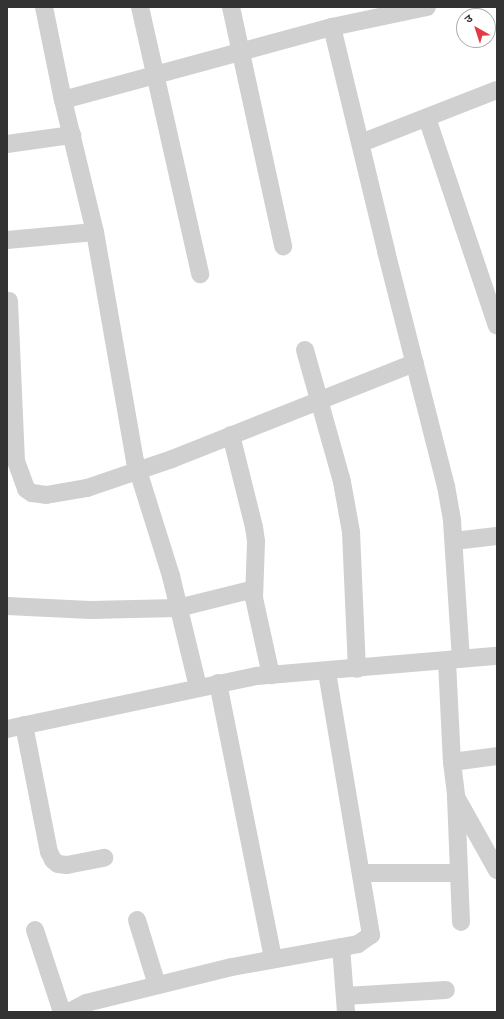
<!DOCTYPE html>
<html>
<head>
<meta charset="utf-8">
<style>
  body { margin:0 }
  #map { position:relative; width:504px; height:1019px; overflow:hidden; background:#fff; font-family:"Nunito Sans","Noto Sans Devanagari",sans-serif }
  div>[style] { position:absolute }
  .street>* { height:18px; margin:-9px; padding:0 9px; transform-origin:9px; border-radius:9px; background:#d0d0d0 }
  span { translate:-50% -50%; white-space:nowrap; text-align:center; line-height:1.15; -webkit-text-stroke:4px #fff; paint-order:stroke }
  .frame { position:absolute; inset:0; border:8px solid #333; pointer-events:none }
  .north { position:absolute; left:456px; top:8px; width:40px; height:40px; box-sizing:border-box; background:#fff; border:1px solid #adadad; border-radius:50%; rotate:321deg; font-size:11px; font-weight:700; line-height:16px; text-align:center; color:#333 }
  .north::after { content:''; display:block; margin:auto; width:14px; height:18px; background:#e63946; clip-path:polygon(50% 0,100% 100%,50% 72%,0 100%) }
</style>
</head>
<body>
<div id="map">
  <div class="street">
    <div style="left:44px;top:7px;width:95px;rotate:78.5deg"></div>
    <div style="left:63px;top:100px;width:136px;rotate:76.4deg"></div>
    <div style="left:95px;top:232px;width:232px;rotate:80.1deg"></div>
    <div style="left:135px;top:461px;width:121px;rotate:72.6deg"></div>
    <div style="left:171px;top:576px;width:114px;rotate:76.3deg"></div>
    <div style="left:140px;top:7px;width:274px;rotate:77.3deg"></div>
    <div style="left:231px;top:7px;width:245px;rotate:77.7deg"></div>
    <div style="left:332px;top:27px;width:230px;rotate:76.4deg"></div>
    <div style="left:386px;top:251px;width:243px;rotate:75.7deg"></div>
    <div style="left:446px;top:486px;width:36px;rotate:80deg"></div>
    <div style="left:452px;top:521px;width:138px;rotate:86.3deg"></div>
    <div style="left:63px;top:100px;width:279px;rotate:-15.2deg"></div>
    <div style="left:332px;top:27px;width:97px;rotate:-11.9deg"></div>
    <div style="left:427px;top:118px;width:219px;rotate:71.4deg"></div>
    <div style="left:361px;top:143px;width:146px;rotate:-21.3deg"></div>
    <div style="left:7px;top:144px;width:66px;rotate:-7.9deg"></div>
    <div style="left:7px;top:240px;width:88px;rotate:-5.2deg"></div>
    <div style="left:9px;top:301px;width:160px;rotate:87.5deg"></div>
    <div style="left:16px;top:461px;width:30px;rotate:70deg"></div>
    <div style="left:26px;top:489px;width:7px;rotate:34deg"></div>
    <div style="left:32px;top:493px;width:14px;rotate:8deg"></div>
    <div style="left:46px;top:495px;width:42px;rotate:-9.7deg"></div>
    <div style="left:87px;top:488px;width:90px;rotate:-18.8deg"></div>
    <div style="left:172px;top:459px;width:261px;rotate:-21.6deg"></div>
    <div style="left:305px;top:350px;width:137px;rotate:74.3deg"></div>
    <div style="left:342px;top:482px;width:51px;rotate:79.8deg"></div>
    <div style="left:351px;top:532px;width:137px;rotate:87.5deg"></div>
    <div style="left:231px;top:435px;width:95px;rotate:76deg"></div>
    <div style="left:254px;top:527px;width:15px;rotate:82deg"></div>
    <div style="left:256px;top:542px;width:56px;rotate:92deg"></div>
    <div style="left:254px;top:598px;width:79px;rotate:77.6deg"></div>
    <div style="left:454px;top:541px;width:43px;rotate:-6.6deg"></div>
    <div style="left:7px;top:606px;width:83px;rotate:2.8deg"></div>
    <div style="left:90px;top:610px;width:88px;rotate:-1.3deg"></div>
    <div style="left:178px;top:608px;width:78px;rotate:-14deg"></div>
    <div style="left:447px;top:661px;width:101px;rotate:87.2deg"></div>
    <div style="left:452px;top:762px;width:45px;rotate:-7.6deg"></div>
    <div style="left:218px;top:683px;width:281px;rotate:78.7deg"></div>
    <div style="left:24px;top:725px;width:129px;rotate:78.9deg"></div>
    <div style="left:49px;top:852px;width:9px;rotate:63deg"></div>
    <div style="left:53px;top:860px;width:6px;rotate:39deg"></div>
    <div style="left:58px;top:864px;width:9px;rotate:6deg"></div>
    <div style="left:67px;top:865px;width:38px;rotate:-11deg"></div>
    <div style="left:7px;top:729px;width:256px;rotate:-12deg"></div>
    <div style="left:257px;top:676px;width:241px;rotate:-4.8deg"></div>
    <div style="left:452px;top:762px;width:35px;rotate:83deg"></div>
    <div style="left:456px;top:797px;width:84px;rotate:60.7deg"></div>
    <div style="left:456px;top:797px;width:125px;rotate:87.7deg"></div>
    <div style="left:362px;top:873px;width:97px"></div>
    <div style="left:137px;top:920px;width:68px;rotate:72.9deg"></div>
    <div style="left:35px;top:930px;width:86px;rotate:71.8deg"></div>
    <div style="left:341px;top:947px;width:65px;rotate:85.6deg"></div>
    <div style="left:345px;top:996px;width:101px;rotate:-3.4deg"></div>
    <div style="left:69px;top:1012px;width:19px;rotate:-28deg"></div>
    <div style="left:86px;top:1003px;width:150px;rotate:-13.9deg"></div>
    <div style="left:232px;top:967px;width:128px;rotate:-10.3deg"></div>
    <div style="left:358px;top:944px;width:16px;rotate:-35deg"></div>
    <div style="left:371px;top:935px;width:268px;rotate:-99.5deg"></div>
  </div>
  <div class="frame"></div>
  <div class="north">उ</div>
</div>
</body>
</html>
